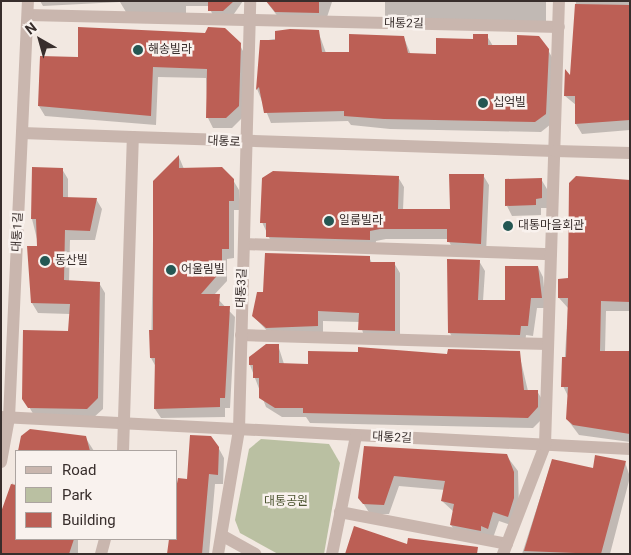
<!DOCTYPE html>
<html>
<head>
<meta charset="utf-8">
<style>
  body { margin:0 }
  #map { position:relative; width:631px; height:555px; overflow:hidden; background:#f2e8e1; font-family:Roboto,"Noto Sans KR",sans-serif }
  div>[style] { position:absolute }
  .green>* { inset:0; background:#bac0a2 }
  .shadow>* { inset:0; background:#0003; transform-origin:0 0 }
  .building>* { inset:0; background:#bc5f55 }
  .minor>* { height:12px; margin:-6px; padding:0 6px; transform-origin:6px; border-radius:6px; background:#c9b6ae }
  .tertiary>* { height:12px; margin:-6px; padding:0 6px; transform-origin:6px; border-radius:6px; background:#c9b6ae }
  .dots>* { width:14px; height:14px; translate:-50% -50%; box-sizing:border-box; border:2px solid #f9f2ee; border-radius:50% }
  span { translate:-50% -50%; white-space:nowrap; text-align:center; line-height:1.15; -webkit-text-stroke:5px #f9f2ee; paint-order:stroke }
  .street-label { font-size:12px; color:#382e2c }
  .poi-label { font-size:12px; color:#382e2c }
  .left { translate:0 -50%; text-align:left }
  .park-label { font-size:12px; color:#4d5531 }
  .frame { position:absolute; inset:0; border:2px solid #382e2c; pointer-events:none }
  .legend { position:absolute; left:15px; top:450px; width:162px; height:90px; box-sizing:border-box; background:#f9f2ee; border:1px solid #aca4a0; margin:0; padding:6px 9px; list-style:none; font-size:15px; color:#382e2c }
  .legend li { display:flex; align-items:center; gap:10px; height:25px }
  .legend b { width:25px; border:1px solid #aca4a0 }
  .north { position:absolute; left:15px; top:15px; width:50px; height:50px; -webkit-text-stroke:4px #f9f2ee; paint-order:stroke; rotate:322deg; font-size:14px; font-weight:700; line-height:20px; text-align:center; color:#382e2c }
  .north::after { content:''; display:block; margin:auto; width:18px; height:22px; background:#382e2c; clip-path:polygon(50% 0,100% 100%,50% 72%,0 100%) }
</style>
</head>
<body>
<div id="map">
  <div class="green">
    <div style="clip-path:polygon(261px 439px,329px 444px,340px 463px,324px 554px,278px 554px,240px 533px,235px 520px,249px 449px)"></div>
  </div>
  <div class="shadow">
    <div style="clip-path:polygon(40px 1px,243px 1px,229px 21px,215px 21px,209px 6px,186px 6px,186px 14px,126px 12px,120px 2px,43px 6px)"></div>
    <div style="clip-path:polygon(266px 1px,338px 1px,332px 2px,325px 23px,282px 22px)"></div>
    <div style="left:385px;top:1px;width:161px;height:21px"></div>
    <div style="clip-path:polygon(576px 1px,630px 1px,630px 130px,582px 134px,576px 124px,576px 105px,565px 96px,571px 79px)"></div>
    <div style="clip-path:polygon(318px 31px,326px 53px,351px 53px,404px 38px,411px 55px,437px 56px,487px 36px,493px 46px,548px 50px,554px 61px,551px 124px,541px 132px,390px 129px,351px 125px,348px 121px,271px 123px,257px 89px,263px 41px)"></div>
    <div style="clip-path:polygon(205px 35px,237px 40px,243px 51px,244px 116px,232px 128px,213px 128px,208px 118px,206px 78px,158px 77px,156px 125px,45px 116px,39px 106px,79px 58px)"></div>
    <div style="clip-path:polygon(179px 157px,184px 169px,233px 180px,239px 190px,239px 210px,234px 210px,234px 258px,227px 259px,227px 281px,214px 295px,235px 317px,230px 408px,225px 408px,225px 417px,161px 418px,155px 409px,156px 367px,151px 358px,154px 181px)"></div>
    <div style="clip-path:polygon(62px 169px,68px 179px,68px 198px,96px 199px,102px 209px,95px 240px,70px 240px,69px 282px,99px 283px,105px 293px,103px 409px,93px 418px,35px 417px,24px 398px,69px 332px,70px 314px,38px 313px,32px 303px,39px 247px,32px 219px)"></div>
    <div style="clip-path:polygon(483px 175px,489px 185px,486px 253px,454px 252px,448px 239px,386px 239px,376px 241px,375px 250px,273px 246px,262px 222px,398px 177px,404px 187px,403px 210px,451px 210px)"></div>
    <div style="clip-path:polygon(541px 179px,547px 189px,547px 208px,541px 208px,541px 215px,512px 216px,507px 206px)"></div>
    <div style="clip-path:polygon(630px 184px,630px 311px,606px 311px,605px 352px,630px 353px,630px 442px,579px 435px,567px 419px,568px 396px,563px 386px,568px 308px,559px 298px)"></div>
    <div style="clip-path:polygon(369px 257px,372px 263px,394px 263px,400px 273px,400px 341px,365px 340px,360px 322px,323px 321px,323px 336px,273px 337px,253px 316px,264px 293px)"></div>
    <div style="clip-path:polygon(479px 261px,485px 271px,483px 301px,507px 302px,538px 267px,543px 277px,546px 308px,537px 308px,533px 336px,526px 335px,525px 345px,455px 343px,450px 333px)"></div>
    <div style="clip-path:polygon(278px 345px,284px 364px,309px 365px,519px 353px,528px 391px,537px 391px,543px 401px,543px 418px,533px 428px,310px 423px,306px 417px,282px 417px,266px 407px,250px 365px)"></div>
    <div style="clip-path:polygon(22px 436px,85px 437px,94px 451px,19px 451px)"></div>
    <div style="clip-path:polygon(218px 447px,224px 458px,223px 484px,215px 484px,209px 554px,168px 554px,170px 540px,163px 539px,176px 539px,188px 481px)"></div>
    <div style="clip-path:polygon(366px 447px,506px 455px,518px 471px,519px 509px,514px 526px,499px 521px,493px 538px,457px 534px,451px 525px,454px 512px,442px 501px,445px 490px,399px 486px,389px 514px,370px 514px,360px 498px)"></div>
    <div style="clip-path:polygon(552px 461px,594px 469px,625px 462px,630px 477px,610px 554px,522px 554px)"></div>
    <div style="clip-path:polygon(13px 482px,16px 539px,78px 539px,78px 554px,1px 554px,1px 519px)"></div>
  </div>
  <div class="building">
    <div style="clip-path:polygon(208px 1px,234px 1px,223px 11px,208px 11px)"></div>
    <div style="clip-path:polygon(266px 1px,319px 1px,319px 13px,275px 12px)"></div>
    <div style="clip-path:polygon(575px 4px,630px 5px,630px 120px,575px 124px,575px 96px,564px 96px,565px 69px,570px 75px)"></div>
    <div style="clip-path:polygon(78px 27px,205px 33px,208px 27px,225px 28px,241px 43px,239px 106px,226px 118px,206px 118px,207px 69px,153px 67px,151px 116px,38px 106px,40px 56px,78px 57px)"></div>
    <div style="clip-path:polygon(290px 29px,319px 30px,322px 52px,349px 52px,349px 34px,404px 36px,408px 53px,436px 54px,436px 38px,473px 39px,473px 34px,488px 34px,488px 45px,517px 45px,517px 35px,539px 36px,549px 49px,546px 114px,535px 122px,384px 119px,344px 116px,344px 111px,264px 113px,259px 87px,256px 90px,260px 40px,275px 40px,275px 31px)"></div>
    <div style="clip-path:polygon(179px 155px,179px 168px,222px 167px,234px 179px,234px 201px,229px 201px,229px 249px,222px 249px,222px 270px,201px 294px,220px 294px,219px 306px,230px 306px,225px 398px,220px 398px,220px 407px,154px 409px,155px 358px,150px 358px,149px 330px,153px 330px,153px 181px)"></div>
    <div style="clip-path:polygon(32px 167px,63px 168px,63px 197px,97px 198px,90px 231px,65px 230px,64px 280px,100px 282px,98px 398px,87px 409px,28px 408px,22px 399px,23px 330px,68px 331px,70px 304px,31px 303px,27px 246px,37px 246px,36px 219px,31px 219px)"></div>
    <div style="clip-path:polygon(273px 171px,399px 176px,398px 209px,450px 209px,449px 174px,484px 174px,481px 244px,447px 242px,447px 229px,380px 229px,370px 231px,370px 240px,266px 237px,266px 223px,260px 223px,262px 178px)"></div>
    <div style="clip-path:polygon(576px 176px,630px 180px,630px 302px,601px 301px,600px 351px,630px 351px,630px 434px,573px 425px,566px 419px,568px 387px,561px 387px,562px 357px,566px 357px,568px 298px,558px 298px,558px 279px,568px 278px,569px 183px)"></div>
    <div style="clip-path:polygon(542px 178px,542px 198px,536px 199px,536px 205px,505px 206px,505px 179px)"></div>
    <div style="clip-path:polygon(265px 253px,370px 256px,370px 262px,395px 262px,395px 331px,358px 330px,359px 313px,318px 311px,318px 326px,266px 328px,252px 316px,257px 292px,263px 292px)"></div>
    <div style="clip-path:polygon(447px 259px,480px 260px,478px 300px,505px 300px,505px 266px,538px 266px,542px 298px,531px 298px,528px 326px,521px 326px,520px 335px,448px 333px)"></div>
    <div style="clip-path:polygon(266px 344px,279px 344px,279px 363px,308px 364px,308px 351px,358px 352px,358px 347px,447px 354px,448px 349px,520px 351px,524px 390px,538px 390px,538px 407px,528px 418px,303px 413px,303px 408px,275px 408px,259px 398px,259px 378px,253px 378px,253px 365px,249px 365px,249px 357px)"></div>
    <div style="clip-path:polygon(30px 429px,86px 436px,90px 451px,18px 451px,21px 436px)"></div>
    <div style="clip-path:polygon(190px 435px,211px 436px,219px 447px,218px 475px,209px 474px,202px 554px,167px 554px,169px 539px,176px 539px,176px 489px,178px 478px,187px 479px)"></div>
    <div style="clip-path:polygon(364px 446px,507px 454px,514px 472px,514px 498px,508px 517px,493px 512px,488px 529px,481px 526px,481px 531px,450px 525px,454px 504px,441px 501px,445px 481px,394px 476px,384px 505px,363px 504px,358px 498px)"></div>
    <div style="clip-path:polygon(595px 455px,626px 461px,601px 554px,524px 551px,552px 459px,593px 468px)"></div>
    <div style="clip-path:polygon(11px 484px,16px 485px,16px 539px,74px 539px,69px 554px,1px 554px,1px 512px)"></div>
    <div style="clip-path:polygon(354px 526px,407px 544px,408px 538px,478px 547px,477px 554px,345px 554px)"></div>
  </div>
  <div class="minor">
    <div style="left:28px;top:15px;width:531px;rotate:1.29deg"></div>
    <div style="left:22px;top:133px;width:111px;rotate:2.1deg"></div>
    <div style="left:244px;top:244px;width:307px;rotate:1.9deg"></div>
    <div style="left:241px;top:335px;width:307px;rotate:1.7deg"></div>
    <div style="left:1px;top:417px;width:630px;rotate:2.91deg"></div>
    <div style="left:123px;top:451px;width:314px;rotate:-88.2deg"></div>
    <div style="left:133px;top:137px;width:422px;rotate:1.9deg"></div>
    <div style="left:1px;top:462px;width:45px;rotate:-79.7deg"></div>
    <div style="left:9px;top:418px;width:417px;rotate:-87.4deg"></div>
    <div style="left:340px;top:512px;width:170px;rotate:10.8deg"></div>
    <div style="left:223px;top:536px;width:37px;rotate:29deg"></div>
    <div style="left:101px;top:554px;width:16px;rotate:-75deg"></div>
    <div style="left:218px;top:554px;width:126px;rotate:-80.4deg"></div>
    <div style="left:239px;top:430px;width:429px;rotate:-88.5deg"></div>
    <div style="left:332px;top:554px;width:120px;rotate:-78.5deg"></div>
    <div style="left:503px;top:554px;width:117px;rotate:-68.9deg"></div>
    <div style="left:545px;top:445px;width:444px;rotate:-88.2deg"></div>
  </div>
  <div class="tertiary">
    <div style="left:555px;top:151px;width:75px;rotate:1.5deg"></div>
  </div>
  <div class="dots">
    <div style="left:138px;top:50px;background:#245753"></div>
    <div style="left:483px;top:103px;background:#245753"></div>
    <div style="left:329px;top:221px;background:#245753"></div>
    <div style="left:508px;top:226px;background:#245753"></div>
    <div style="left:45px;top:261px;background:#245753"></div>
    <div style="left:171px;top:270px;background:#245753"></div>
  </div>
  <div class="street-label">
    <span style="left:404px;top:24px;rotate:1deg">대통2길</span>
    <span style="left:224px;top:142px;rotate:3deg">대통로</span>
    <span style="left:18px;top:232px;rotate:-87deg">대통1길</span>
    <span style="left:242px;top:288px;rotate:-88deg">대통3길</span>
    <span style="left:392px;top:438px;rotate:3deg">대통2길</span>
  </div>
  <div class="poi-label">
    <span class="left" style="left:148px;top:50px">해송빌라</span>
    <span class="left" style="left:493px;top:103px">십억빌</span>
    <span class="left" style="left:339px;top:221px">일룸빌라</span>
    <span class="left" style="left:518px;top:226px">대통마을회관</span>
    <span class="left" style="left:55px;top:261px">동산빌</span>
    <span class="left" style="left:181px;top:270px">어울림빌</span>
  </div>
  <div class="park-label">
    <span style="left:286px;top:502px">대통공원</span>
  </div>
  <div class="frame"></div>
  <ul class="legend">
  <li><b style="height:6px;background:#c9b6ae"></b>Road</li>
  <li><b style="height:14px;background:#bac0a2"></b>Park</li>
  <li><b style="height:14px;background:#bc5f55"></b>Building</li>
  </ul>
  <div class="north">N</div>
</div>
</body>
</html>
